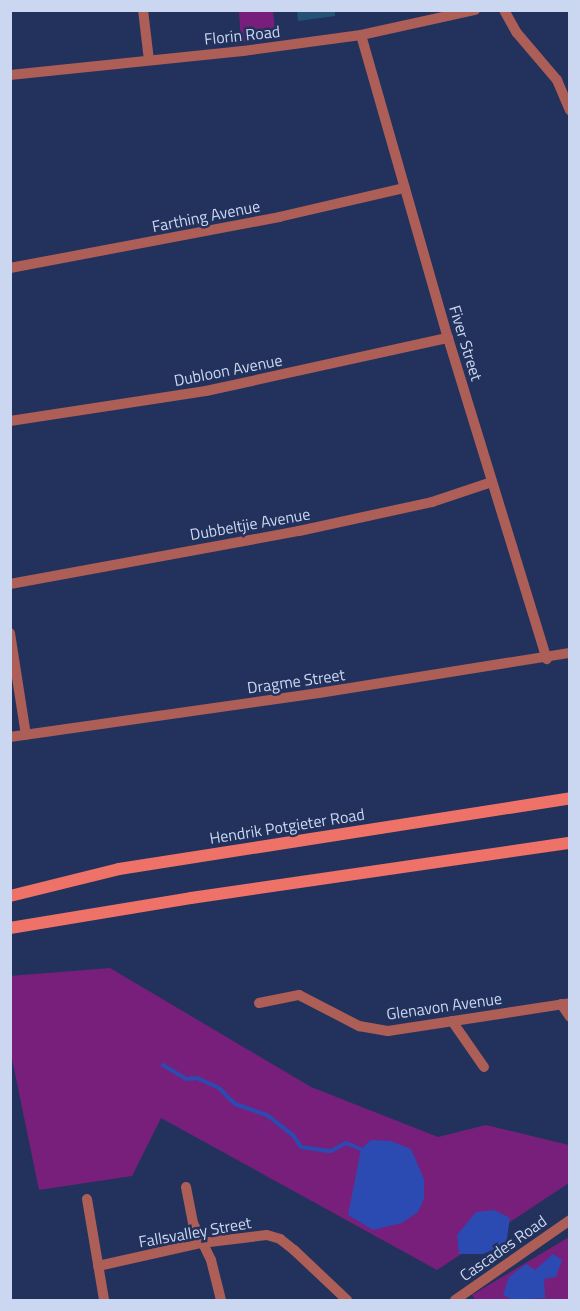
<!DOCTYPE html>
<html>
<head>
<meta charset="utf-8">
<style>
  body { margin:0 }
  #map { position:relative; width:580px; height:1311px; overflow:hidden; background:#22325c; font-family:"Titillium Web",sans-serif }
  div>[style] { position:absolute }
  .green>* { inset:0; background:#771f7b }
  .water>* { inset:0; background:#2b4bb2 }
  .stream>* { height:4px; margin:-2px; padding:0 2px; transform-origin:2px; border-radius:2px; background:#2b4bb2 }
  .building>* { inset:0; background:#265176 }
  .minor>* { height:10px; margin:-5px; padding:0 5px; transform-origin:5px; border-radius:5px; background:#ac5e57 }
  .secondary>* { height:12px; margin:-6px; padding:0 6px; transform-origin:6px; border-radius:6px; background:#ee7268 }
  span { translate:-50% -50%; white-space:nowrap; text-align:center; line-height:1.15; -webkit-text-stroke:5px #22325c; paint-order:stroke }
  .street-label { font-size:16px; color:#cbd7f1 }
  .frame { position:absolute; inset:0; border:12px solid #cbd7f1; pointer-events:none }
</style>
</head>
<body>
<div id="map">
  <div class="green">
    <div style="clip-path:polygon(239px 11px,273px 11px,276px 38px,241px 43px)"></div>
    <div style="clip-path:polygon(110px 968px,311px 1087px,438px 1137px,486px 1125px,569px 1145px,569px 1183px,437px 1270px,161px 1118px,132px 1176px,39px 1190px,11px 1054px,10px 976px)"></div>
    <div style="clip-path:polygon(569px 1237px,569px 1300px,475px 1300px,472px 1295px)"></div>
  </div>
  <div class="water">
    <div style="clip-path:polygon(371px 1140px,391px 1141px,411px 1149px,424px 1179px,424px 1199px,418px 1212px,402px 1223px,373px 1230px,348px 1215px,361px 1149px)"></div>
    <div style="clip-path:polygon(494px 1210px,510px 1218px,506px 1244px,483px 1254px,459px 1254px,457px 1235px,476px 1212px)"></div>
    <div style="clip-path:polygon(553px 1254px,562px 1260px,556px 1277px,544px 1279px,545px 1298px,513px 1300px,503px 1295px,509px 1277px,526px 1264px,535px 1270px)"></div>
  </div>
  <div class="stream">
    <div style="left:163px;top:1065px;width:27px;rotate:31deg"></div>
    <div style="left:186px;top:1079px;width:11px;rotate:-5deg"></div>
    <div style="left:197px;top:1078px;width:24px;rotate:24deg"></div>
    <div style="left:219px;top:1088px;width:23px;rotate:45deg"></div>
    <div style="left:235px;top:1104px;width:34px;rotate:19deg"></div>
    <div style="left:267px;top:1115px;width:33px;rotate:38deg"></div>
    <div style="left:293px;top:1135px;width:14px;rotate:56deg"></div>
    <div style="left:301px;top:1147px;width:30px;rotate:8deg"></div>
    <div style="left:331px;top:1151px;width:17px;rotate:-28deg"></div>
    <div style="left:346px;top:1143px;width:16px;rotate:22deg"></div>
  </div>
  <div class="building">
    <div style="clip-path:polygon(297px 10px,335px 10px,335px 16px,298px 21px)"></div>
  </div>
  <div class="minor">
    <div style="left:143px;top:10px;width:50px;rotate:83.2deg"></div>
    <div style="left:504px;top:10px;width:26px;rotate:61deg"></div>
    <div style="left:517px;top:33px;width:62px;rotate:49.6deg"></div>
    <div style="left:557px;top:80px;width:33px;rotate:67deg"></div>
    <div style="left:361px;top:35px;width:315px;rotate:74deg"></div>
    <div style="left:448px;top:338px;width:336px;rotate:72.9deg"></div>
    <div style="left:10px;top:75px;width:234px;rotate:-5.9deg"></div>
    <div style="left:243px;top:51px;width:119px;rotate:-7.7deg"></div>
    <div style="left:361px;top:35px;width:117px;rotate:-12.4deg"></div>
    <div style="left:10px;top:268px;width:274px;rotate:-10.7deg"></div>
    <div style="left:279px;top:217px;width:129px;rotate:-13deg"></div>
    <div style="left:10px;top:421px;width:198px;rotate:-8.7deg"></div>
    <div style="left:206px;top:391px;width:248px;rotate:-12.4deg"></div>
    <div style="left:10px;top:584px;width:294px;rotate:-10.4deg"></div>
    <div style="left:299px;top:531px;width:136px;rotate:-12.3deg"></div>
    <div style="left:432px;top:502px;width:63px;rotate:-18.4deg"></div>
    <div style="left:10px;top:633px;width:103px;rotate:81.1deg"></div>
    <div style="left:10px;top:737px;width:312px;rotate:-8.1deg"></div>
    <div style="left:319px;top:693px;width:254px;rotate:-9.1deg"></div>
    <div style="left:259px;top:1003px;width:41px;rotate:-11.3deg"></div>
    <div style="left:299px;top:995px;width:68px;rotate:27.3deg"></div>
    <div style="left:359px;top:1026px;width:29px;rotate:10deg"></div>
    <div style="left:388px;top:1031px;width:184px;rotate:-8.7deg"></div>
    <div style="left:561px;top:1004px;width:16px;rotate:55deg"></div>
    <div style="left:452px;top:1021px;width:56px;rotate:55.2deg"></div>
    <div style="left:186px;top:1187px;width:37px;rotate:79deg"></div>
    <div style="left:193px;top:1223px;width:41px;rotate:64.1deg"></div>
    <div style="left:211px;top:1260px;width:41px;rotate:76deg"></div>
    <div style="left:87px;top:1199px;width:102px;rotate:80.4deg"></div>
    <div style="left:98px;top:1266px;width:106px;rotate:-12.6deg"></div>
    <div style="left:201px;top:1243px;width:66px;rotate:-6.9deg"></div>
    <div style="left:267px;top:1235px;width:14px;rotate:17deg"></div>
    <div style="left:280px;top:1239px;width:18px;rotate:38deg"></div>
    <div style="left:294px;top:1250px;width:73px;rotate:43.3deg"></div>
    <div style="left:455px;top:1300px;width:140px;rotate:-34.8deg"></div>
  </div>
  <div class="secondary">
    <div style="left:10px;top:896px;width:112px;rotate:-13.9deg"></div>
    <div style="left:119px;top:869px;width:457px;rotate:-8.9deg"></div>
    <div style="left:10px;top:928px;width:183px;rotate:-9.4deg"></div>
    <div style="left:191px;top:898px;width:383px;rotate:-8.3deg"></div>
  </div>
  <div class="street-label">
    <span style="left:242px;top:35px;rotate:-6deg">Florin Road</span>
    <span style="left:206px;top:216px;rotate:-11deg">Farthing Avenue</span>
    <span style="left:466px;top:343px;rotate:73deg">Fiver Street</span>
    <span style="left:228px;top:370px;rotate:-11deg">Dubloon Avenue</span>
    <span style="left:250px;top:524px;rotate:-10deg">Dubbeltjie Avenue</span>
    <span style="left:296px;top:681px;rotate:-8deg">Dragme Street</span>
    <span style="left:287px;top:826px;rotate:-9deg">Hendrik Potgieter Road</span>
    <span style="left:444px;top:1006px;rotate:-8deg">Glenavon Avenue</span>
    <span style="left:195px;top:1232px;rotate:-10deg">Fallsvalley Street</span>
    <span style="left:503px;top:1248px;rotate:-35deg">Cascades Road</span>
  </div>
  <div class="frame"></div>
</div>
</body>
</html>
